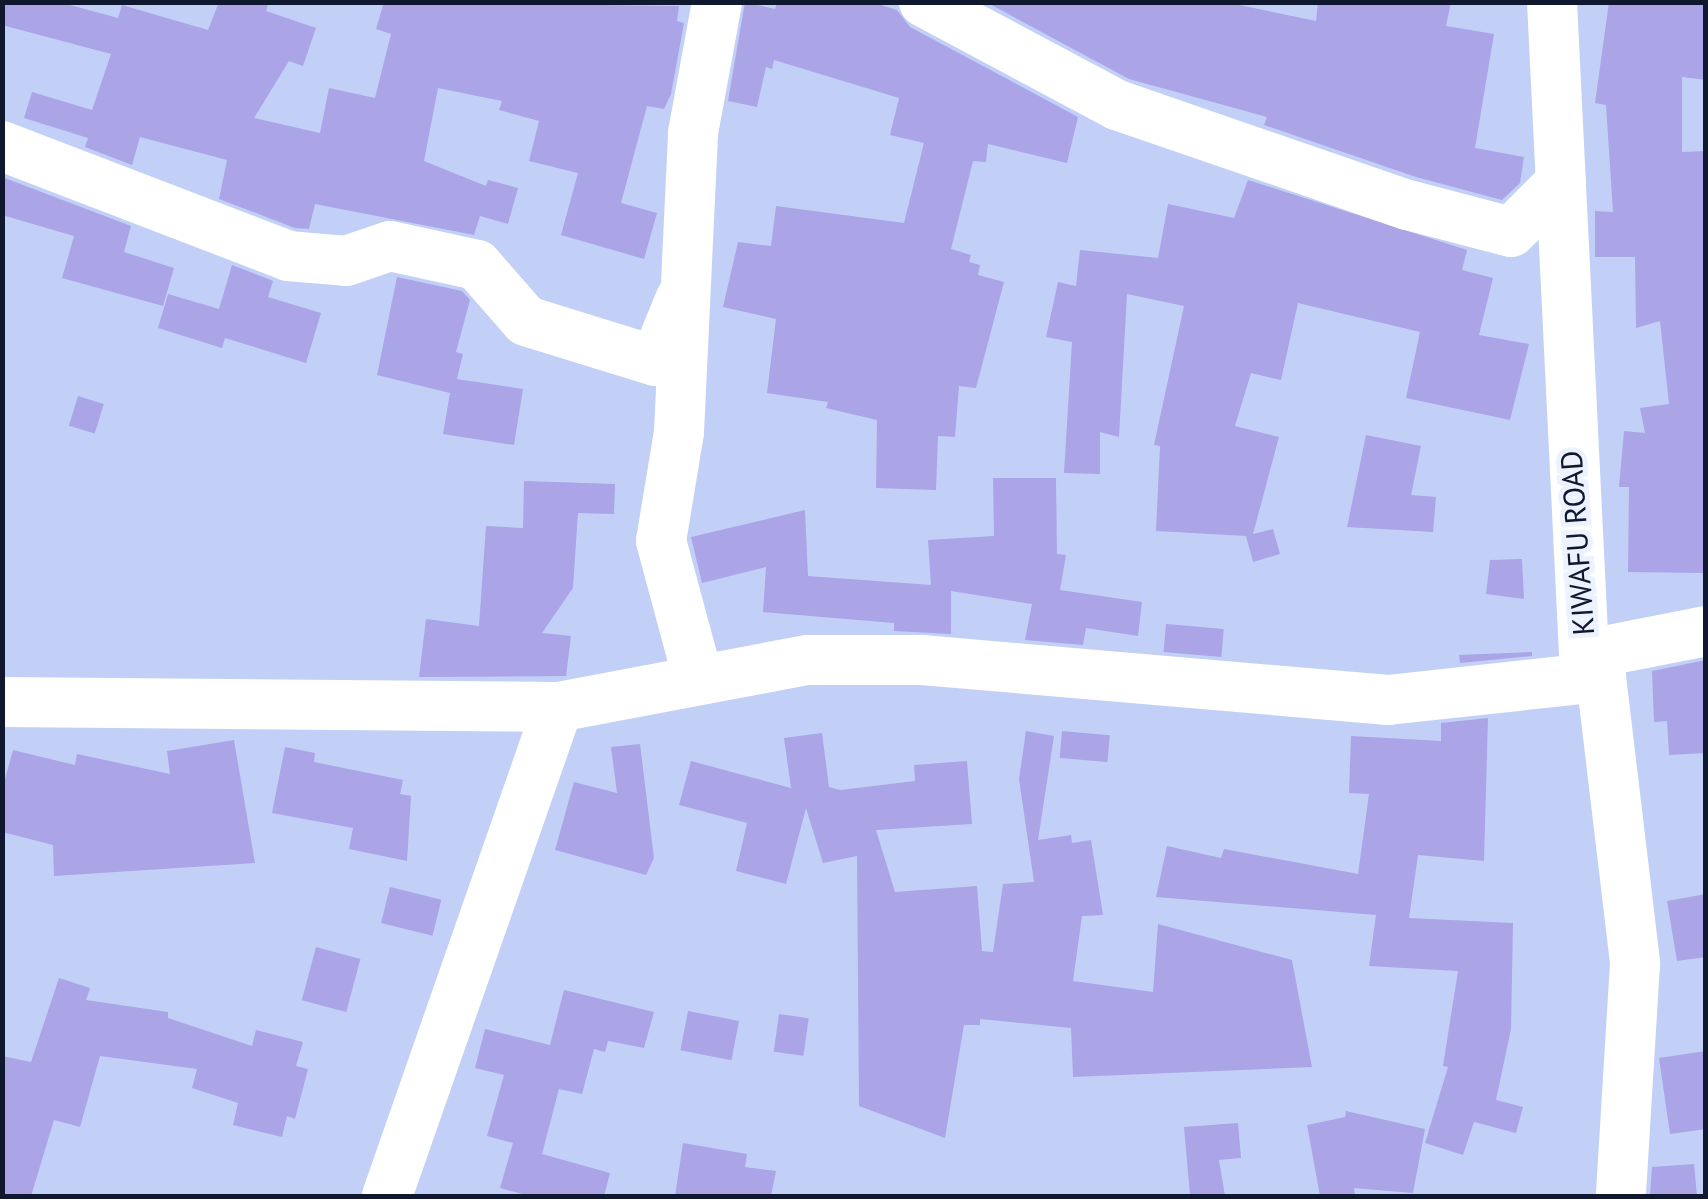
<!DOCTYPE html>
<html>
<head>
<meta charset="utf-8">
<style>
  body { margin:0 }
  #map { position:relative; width:1708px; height:1199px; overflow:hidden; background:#c2d0f7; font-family:"PT Sans",sans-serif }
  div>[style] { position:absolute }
  .building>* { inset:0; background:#aba4e6; transform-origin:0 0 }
  .minor>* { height:50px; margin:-25px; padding:0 25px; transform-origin:25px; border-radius:25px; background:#fff }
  span { translate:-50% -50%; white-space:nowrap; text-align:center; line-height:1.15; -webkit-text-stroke:10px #edf2ff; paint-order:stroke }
  .street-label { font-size:30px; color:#10182f }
  .frame { position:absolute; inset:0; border:5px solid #10182f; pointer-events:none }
</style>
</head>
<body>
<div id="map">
  <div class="building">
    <div style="clip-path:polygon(2px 2px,59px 2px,118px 18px,122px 5px,208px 30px,219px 2px,269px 2px,266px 11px,316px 28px,303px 66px,289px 61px,254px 118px,320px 133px,329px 88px,375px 98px,391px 34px,376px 29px,384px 2px,679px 6px,677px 21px,684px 23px,671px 94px,664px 109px,647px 106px,621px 203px,657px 213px,644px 259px,561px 235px,578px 173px,529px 161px,539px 121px,499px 110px,502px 101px,438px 88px,424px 161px,486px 186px,488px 180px,518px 188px,508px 224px,480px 216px,474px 235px,315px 204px,309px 229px,295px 228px,219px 199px,227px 160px,140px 137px,132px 165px,85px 147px,88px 138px,24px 118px,32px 92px,92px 110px,111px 54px,2px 25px)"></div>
    <div style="clip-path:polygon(745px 2px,775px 9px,777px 2px,871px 2px,897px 10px,910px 27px,1078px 117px,1067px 163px,988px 144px,986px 162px,973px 161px,951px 249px,971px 255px,969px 262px,980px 265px,978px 275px,1004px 282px,976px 388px,959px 386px,955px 437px,938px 436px,936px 490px,876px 488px,877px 420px,826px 408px,828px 402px,767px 393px,776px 319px,723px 307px,738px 242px,771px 246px,776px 206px,904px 223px,924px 143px,890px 135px,899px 98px,774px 60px,772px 69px,766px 67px,757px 107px,728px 101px)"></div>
    <div style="clip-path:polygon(986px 2px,1225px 2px,1316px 21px,1318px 2px,1451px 2px,1446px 26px,1494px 34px,1475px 148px,1524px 157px,1520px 183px,1502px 200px,1416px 177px,1264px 125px,1267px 117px,1129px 79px)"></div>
    <div style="clip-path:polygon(1609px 2px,1706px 2px,1706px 80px,1682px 77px,1682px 152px,1706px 151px,1706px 573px,1628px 572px,1629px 487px,1619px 487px,1624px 431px,1645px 433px,1640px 408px,1669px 404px,1660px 321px,1636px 328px,1635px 257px,1595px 257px,1595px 211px,1613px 212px,1606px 105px,1595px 103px)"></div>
    <div style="clip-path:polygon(2px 177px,131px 226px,124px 252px,174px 268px,163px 306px,62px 278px,74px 236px,2px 215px)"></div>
    <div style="clip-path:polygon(1248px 180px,1467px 250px,1462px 270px,1493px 278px,1479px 335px,1529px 344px,1510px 420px,1406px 398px,1420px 332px,1298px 303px,1281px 380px,1251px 373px,1235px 426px,1279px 437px,1253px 534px,1273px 529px,1280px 554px,1253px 562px,1246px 536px,1156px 531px,1160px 446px,1154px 445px,1184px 306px,1127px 294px,1119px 437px,1100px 432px,1100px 474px,1064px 473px,1072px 342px,1046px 337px,1058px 282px,1076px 286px,1080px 250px,1158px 258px,1168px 204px,1234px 218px)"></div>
    <div style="clip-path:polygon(232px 265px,273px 281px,268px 297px,321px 313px,306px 363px,225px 338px,222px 348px,158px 328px,168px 294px,219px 309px)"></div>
    <div style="clip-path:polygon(397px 277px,462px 291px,470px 300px,456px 352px,463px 354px,457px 379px,523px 389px,514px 445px,443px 434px,450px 393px,377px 375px)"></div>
    <div style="left:78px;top:396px;width:27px;height:31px;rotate:17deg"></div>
    <div style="clip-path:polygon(1366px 435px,1421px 446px,1411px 495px,1436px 497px,1433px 532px,1347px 527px)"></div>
    <div style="clip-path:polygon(993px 478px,1056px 478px,1057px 554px,1066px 555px,1060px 590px,1142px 602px,1138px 636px,1086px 628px,1083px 645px,1025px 640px,1032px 604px,951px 591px,951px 634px,894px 631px,894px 623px,763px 612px,766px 567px,702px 583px,691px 537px,805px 510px,808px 576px,931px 585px,928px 540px,994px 536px)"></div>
    <div style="clip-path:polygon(524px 481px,615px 484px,614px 514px,578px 513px,573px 588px,542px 633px,571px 636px,566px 676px,419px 677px,426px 619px,479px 626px,486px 526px,523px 528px)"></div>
    <div style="clip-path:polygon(1522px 559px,1524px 599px,1486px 594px,1490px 560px)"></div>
    <div style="left:1166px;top:624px;width:58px;height:28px;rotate:5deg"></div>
    <div style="clip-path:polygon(1532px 652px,1532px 656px,1460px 663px,1459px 655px)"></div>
    <div style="clip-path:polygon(1706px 660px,1706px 753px,1669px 755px,1667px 721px,1654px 722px,1652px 671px)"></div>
    <div style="clip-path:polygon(1488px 718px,1484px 861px,1418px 855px,1409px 918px,1513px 923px,1511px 1029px,1496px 1100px,1523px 1107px,1516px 1133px,1474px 1122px,1463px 1155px,1425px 1143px,1448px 1067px,1443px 1066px,1458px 971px,1369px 966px,1376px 915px,1156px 897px,1167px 846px,1221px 858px,1224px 849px,1358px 874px,1369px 794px,1349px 793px,1351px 736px,1441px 741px,1441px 723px)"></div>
    <div style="clip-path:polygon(1026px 731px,1054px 736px,1038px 840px,1071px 835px,1072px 843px,1091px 840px,1103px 915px,1082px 916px,1073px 981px,1153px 992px,1158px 924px,1292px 960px,1312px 1067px,1073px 1077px,1071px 1028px,980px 1019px,980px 1025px,964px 1025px,945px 1138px,859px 1106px,857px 856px,823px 863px,806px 808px,786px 884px,736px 871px,747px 823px,679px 805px,691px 761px,791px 788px,784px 738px,822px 733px,829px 787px,840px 790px,915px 781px,914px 765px,967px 761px,972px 824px,876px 830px,895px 892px,977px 886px,982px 951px,993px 952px,1003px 884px,1034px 882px,1019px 779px)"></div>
    <div style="left:1062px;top:731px;width:48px;height:27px;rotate:5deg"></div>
    <div style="clip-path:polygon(234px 740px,255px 863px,54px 876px,53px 845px,2px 832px,2px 790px,13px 750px,75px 765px,77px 754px,170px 774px,167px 751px)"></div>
    <div style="clip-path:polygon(640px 744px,654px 858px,646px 875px,555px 850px,574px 782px,617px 793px,611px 747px)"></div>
    <div style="clip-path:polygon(285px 747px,315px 753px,314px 762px,403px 780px,400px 794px,411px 796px,407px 861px,349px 849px,353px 828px,272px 813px)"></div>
    <div style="left:390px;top:887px;width:53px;height:37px;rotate:14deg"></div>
    <div style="clip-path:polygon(1706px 894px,1706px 957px,1677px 961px,1667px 901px)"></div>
    <div style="left:316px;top:947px;width:46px;height:55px;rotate:15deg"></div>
    <div style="clip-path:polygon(59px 978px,90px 988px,86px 1000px,168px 1012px,168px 1018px,252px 1046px,256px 1030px,303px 1042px,296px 1066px,308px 1069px,295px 1119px,287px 1116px,282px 1137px,233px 1125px,238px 1103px,192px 1088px,197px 1069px,100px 1056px,80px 1127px,54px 1120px,31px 1196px,2px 1196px,2px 1056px,31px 1062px)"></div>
    <div style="clip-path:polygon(564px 990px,654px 1012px,644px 1048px,608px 1041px,605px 1052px,594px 1049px,582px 1094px,559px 1089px,542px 1154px,610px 1173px,604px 1196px,530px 1196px,500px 1188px,513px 1143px,487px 1136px,504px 1075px,475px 1068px,485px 1029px,550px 1045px)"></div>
    <div style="left:688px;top:1011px;width:52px;height:40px;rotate:11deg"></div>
    <div style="left:779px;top:1014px;width:30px;height:38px;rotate:8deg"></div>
    <div style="clip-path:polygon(1706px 1051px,1706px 1129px,1670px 1134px,1659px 1058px)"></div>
    <div style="clip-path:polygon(1346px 1111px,1425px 1129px,1413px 1193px,1354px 1188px,1355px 1196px,1320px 1196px,1307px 1125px,1345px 1117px)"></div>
    <div style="clip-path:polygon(1238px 1123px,1241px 1158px,1219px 1160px,1225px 1196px,1190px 1196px,1184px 1127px)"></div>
    <div style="clip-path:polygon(683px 1143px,747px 1154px,745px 1167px,776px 1171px,771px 1196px,675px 1196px)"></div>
    <div style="clip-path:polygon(1694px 1164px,1697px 1196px,1650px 1196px,1652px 1167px)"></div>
  </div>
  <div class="minor">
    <div style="left:924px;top:2px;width:219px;rotate:28.1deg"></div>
    <div style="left:1117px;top:105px;width:308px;rotate:19deg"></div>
    <div style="left:1408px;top:205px;width:106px;rotate:14.7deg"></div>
    <div style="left:1511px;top:232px;width:71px;rotate:-45deg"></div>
    <div style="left:1552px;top:2px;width:654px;rotate:87.19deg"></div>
    <div style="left:1584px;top:655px;width:28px;rotate:52deg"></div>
    <div style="left:1601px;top:677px;width:289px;rotate:83.2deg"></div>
    <div style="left:1635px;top:964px;width:232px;rotate:93.5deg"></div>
    <div style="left:2px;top:146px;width:306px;rotate:21deg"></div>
    <div style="left:288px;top:256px;width:58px;rotate:4.9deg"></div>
    <div style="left:346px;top:261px;width:46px;rotate:-18.8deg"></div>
    <div style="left:390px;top:246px;width:89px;rotate:12.3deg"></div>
    <div style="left:477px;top:265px;width:74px;rotate:48.8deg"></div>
    <div style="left:526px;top:321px;width:135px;rotate:17.2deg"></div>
    <div style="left:655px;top:361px;width:68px;rotate:-67.6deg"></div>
    <div style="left:1584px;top:655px;width:124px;rotate:-11.1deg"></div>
    <div style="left:698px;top:678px;width:142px;rotate:-105.1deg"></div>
    <div style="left:661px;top:541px;width:110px;rotate:-80.6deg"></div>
    <div style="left:679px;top:432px;width:299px;rotate:-87.3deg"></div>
    <div style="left:693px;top:133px;width:133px;rotate:-79.6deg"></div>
    <div style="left:2px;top:702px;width:556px;rotate:0.52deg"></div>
    <div style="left:558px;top:707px;width:253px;rotate:-10.7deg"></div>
    <div style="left:807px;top:660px;width:115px"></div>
    <div style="left:922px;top:660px;width:468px;rotate:4.9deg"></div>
    <div style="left:1388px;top:700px;width:214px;rotate:-6.2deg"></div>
    <div style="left:387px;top:1196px;width:518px;rotate:-70.73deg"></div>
  </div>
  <div class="street-label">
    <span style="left:1577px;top:543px;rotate:-94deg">KIWAFU ROAD</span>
  </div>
  <div class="frame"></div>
</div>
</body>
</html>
